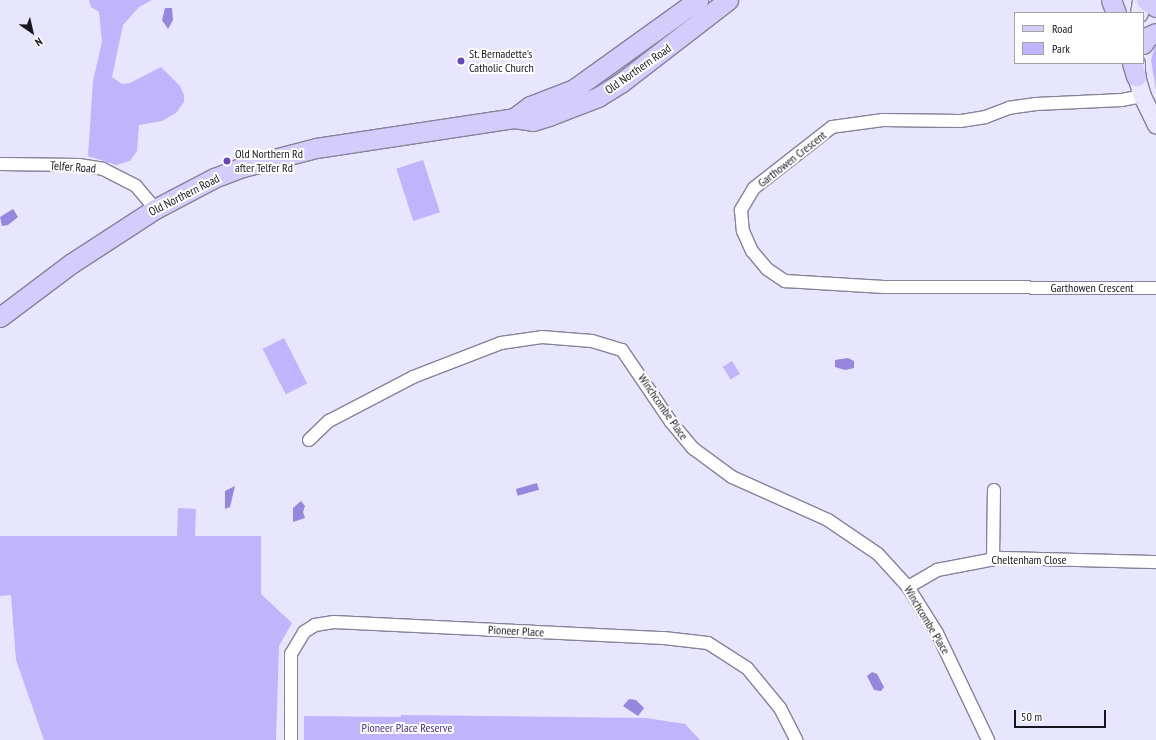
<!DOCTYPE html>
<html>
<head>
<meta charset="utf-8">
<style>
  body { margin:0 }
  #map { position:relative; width:1156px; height:740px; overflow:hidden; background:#e8e5ff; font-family:"PT Sans Narrow",sans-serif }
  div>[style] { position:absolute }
  .green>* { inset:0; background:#c0b5fc; transform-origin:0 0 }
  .water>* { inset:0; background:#9686dd; transform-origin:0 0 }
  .roads { filter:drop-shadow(1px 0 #858299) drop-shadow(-1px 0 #858299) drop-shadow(0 1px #858299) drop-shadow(0 -1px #858299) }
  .street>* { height:12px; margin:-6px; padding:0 6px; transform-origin:6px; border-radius:6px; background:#fff }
  .secondary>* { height:17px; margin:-8.5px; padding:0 8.5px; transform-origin:8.5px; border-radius:8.5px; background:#e9e6fd }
  .primary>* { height:19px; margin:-9.5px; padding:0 9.5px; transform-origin:9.5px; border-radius:9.5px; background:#d4ccfa }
  .dots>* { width:11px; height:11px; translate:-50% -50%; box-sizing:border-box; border:2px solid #fff; border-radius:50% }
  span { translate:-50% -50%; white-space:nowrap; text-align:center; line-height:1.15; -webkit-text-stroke:4px #fff; paint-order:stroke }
  .poi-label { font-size:12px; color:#17161f }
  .left { translate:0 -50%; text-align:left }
  .street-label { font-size:12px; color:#17161f }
  .park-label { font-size:12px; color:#4c2e93 }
  .legend { position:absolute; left:1014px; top:12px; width:130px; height:52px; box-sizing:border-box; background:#fff; border:1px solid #a2a2a5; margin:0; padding:5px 7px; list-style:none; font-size:12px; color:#17161f }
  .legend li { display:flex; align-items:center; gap:8px; height:20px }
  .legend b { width:20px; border:1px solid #a2a2a5 }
  .north { position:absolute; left:12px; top:12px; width:40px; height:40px; -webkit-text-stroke:3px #fff; paint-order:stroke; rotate:146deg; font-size:11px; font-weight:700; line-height:16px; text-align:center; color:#17161f }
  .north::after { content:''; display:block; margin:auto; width:14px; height:18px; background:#17161f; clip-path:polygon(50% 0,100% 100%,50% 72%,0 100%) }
  .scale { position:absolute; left:1014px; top:710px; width:92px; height:18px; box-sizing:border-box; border:2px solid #17161f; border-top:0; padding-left:5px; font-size:12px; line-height:14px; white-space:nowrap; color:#17161f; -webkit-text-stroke:3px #fff; paint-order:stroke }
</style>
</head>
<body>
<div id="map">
  <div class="green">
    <div style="clip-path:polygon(89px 0,152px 0,139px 7px,123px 25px,112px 77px,122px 84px,130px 83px,161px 67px,180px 86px,184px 95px,184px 102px,176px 113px,162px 121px,139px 125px,137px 151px,130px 161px,116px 165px,88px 156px,93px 81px,102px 42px,99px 12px,91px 7px)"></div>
    <div style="clip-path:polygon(1156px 43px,1156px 90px,1151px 60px)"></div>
    <div style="left:423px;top:160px;width:55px;height:28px;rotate:72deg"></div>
    <div style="left:284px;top:338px;width:51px;height:24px;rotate:63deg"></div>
    <div style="left:732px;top:361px;width:15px;height:11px;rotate:58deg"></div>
    <div style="clip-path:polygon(178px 508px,196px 509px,195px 536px,261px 536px,261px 594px,292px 623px,279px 646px,276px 740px,44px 740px,16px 660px,11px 595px,0 596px,0 536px,177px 536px)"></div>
    <div style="clip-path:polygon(401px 715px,646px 718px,685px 724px,700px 740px,304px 740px,304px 716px,401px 717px)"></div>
  </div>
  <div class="water">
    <div style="clip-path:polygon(165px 8px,172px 8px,173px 20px,168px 29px,162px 20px)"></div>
    <div style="clip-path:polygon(13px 209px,18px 217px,8px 225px,2px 226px,0 217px)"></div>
    <div style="clip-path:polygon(848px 358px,854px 361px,854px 368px,845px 370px,835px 367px,835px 360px)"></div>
    <div style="left:537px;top:483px;width:7px;height:22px;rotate:74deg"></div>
    <div style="clip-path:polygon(235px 486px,230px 507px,225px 509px,225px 491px)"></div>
    <div style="clip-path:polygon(301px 501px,305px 506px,303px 512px,305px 518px,293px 522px,293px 508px)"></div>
    <div style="clip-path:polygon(872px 672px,877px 674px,884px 687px,881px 691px,874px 690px,867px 676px)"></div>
    <div style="clip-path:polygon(629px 699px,636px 700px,644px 708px,638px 716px,623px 706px)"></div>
  </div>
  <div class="roads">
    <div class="street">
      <div style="left:1142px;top:96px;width:20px;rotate:169deg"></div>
      <div style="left:1122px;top:100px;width:86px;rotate:177.3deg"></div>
      <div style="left:1036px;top:104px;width:27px;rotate:172deg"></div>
      <div style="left:1009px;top:108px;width:25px;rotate:159deg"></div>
      <div style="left:986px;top:117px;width:26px;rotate:171deg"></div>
      <div style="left:960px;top:121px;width:77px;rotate:-179.3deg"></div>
      <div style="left:883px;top:120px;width:51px;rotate:172.2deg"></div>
      <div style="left:832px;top:127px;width:99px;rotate:142deg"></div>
      <div style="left:754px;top:188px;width:26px;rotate:121deg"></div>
      <div style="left:741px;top:210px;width:21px;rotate:85deg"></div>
      <div style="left:743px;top:231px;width:22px;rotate:66deg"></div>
      <div style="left:752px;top:251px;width:23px;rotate:50deg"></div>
      <div style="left:767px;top:269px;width:22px;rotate:34deg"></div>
      <div style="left:785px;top:281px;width:99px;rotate:3.5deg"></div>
      <div style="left:884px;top:287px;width:272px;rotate:0.2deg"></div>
      <div style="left:0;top:164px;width:79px;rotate:0.7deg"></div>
      <div style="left:79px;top:165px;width:24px;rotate:9deg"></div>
      <div style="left:103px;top:169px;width:37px;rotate:27deg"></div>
      <div style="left:136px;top:186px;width:30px;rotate:50deg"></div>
      <div style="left:309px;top:440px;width:28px;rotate:-44deg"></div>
      <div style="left:329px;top:421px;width:95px;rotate:-27.6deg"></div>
      <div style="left:413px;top:377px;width:94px;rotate:-21.1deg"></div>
      <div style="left:501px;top:343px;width:41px;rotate:-8.3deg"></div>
      <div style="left:542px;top:337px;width:50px;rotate:4.6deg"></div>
      <div style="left:592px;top:341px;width:31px;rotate:17deg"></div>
      <div style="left:622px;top:350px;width:87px;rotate:55.8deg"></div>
      <div style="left:671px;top:422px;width:35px;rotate:50deg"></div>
      <div style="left:694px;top:449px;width:47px;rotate:36.4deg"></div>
      <div style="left:732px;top:477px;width:105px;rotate:24.1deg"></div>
      <div style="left:828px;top:520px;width:60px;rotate:34.2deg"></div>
      <div style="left:878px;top:554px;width:45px;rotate:47.7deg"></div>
      <div style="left:908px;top:587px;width:54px;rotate:57.8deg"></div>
      <div style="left:937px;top:633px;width:119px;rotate:64.5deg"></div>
      <div style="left:993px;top:559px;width:69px;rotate:-89.2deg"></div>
      <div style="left:908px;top:587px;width:34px;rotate:-30deg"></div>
      <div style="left:937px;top:570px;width:64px;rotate:-10.8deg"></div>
      <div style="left:1000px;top:558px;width:156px;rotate:1.5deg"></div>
      <div style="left:291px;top:740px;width:86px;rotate:-90deg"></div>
      <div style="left:291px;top:654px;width:26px;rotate:-59deg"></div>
      <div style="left:304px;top:632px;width:13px;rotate:-32deg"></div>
      <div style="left:315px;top:625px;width:19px;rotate:-9deg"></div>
      <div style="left:334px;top:622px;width:330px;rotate:2.8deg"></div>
      <div style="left:664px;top:638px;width:44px;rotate:6.5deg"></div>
      <div style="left:708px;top:643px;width:46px;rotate:32.7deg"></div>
      <div style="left:747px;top:668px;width:52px;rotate:50.5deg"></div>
      <div style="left:780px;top:708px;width:36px;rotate:63deg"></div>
    </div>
    <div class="secondary">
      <div style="left:1139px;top:13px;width:13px;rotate:-81deg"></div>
      <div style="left:1136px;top:63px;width:13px;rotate:90deg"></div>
      <div style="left:1136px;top:76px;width:21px;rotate:73deg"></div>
      <div style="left:1142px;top:96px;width:32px;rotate:64deg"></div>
    </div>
    <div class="primary">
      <div style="left:1111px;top:0;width:14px;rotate:69deg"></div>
      <div style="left:1146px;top:0;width:12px;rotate:35deg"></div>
      <div style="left:1143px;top:44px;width:8px;rotate:-60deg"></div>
      <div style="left:1147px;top:37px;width:10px;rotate:-24deg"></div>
      <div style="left:1132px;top:63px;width:14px;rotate:73deg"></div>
      <div style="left:514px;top:118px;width:20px;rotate:-37deg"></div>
      <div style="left:530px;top:106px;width:47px;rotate:-21.1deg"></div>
      <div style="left:574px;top:89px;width:153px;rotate:-35.7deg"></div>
      <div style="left:0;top:317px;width:90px;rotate:-36.9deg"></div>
      <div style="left:72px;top:263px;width:99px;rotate:-33deg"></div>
      <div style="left:155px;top:209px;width:67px;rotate:-27.7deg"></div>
      <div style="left:214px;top:178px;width:31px;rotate:-21deg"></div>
      <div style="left:243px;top:167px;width:75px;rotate:-14.6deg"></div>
      <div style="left:316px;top:148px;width:200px;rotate:-8.6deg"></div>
      <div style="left:514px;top:118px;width:19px;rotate:9deg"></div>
      <div style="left:533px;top:121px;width:17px;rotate:-17deg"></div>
      <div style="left:549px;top:116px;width:53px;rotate:-21.2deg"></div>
      <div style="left:598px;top:97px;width:28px;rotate:-32deg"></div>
      <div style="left:622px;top:82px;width:134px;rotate:-37.7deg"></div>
    </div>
  </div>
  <div class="dots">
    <div style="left:461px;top:61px;background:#6645bd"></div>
    <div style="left:227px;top:161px;background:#6645bd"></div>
  </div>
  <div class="poi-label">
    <span class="left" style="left:469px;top:61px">St. Bernadette's<br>Catholic Church</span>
    <span class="left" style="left:235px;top:161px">Old Northern Rd<br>after Telfer Rd</span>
  </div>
  <div class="street-label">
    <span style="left:638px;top:69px;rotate:-35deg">Old Northern Road</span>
    <span style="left:792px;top:159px;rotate:-38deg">Garthowen Crescent</span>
    <span style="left:73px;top:167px;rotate:4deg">Telfer Road</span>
    <span style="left:184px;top:195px;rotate:-27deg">Old Northern Road</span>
    <span style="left:1092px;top:288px">Garthowen Crescent</span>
    <span style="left:663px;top:407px;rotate:55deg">Winchcombe Place</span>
    <span style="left:1029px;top:560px">Cheltenham Close</span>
    <span style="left:927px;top:620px;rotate:59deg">Winchcombe Place</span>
    <span style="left:516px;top:631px;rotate:3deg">Pioneer Place</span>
  </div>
  <div class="park-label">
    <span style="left:407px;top:728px">Pioneer Place Reserve</span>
  </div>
  <ul class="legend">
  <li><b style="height:5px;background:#d4ccfa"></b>Road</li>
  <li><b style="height:11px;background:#c0b5fc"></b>Park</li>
  </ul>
  <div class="north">N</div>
  <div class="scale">50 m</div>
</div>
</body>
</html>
